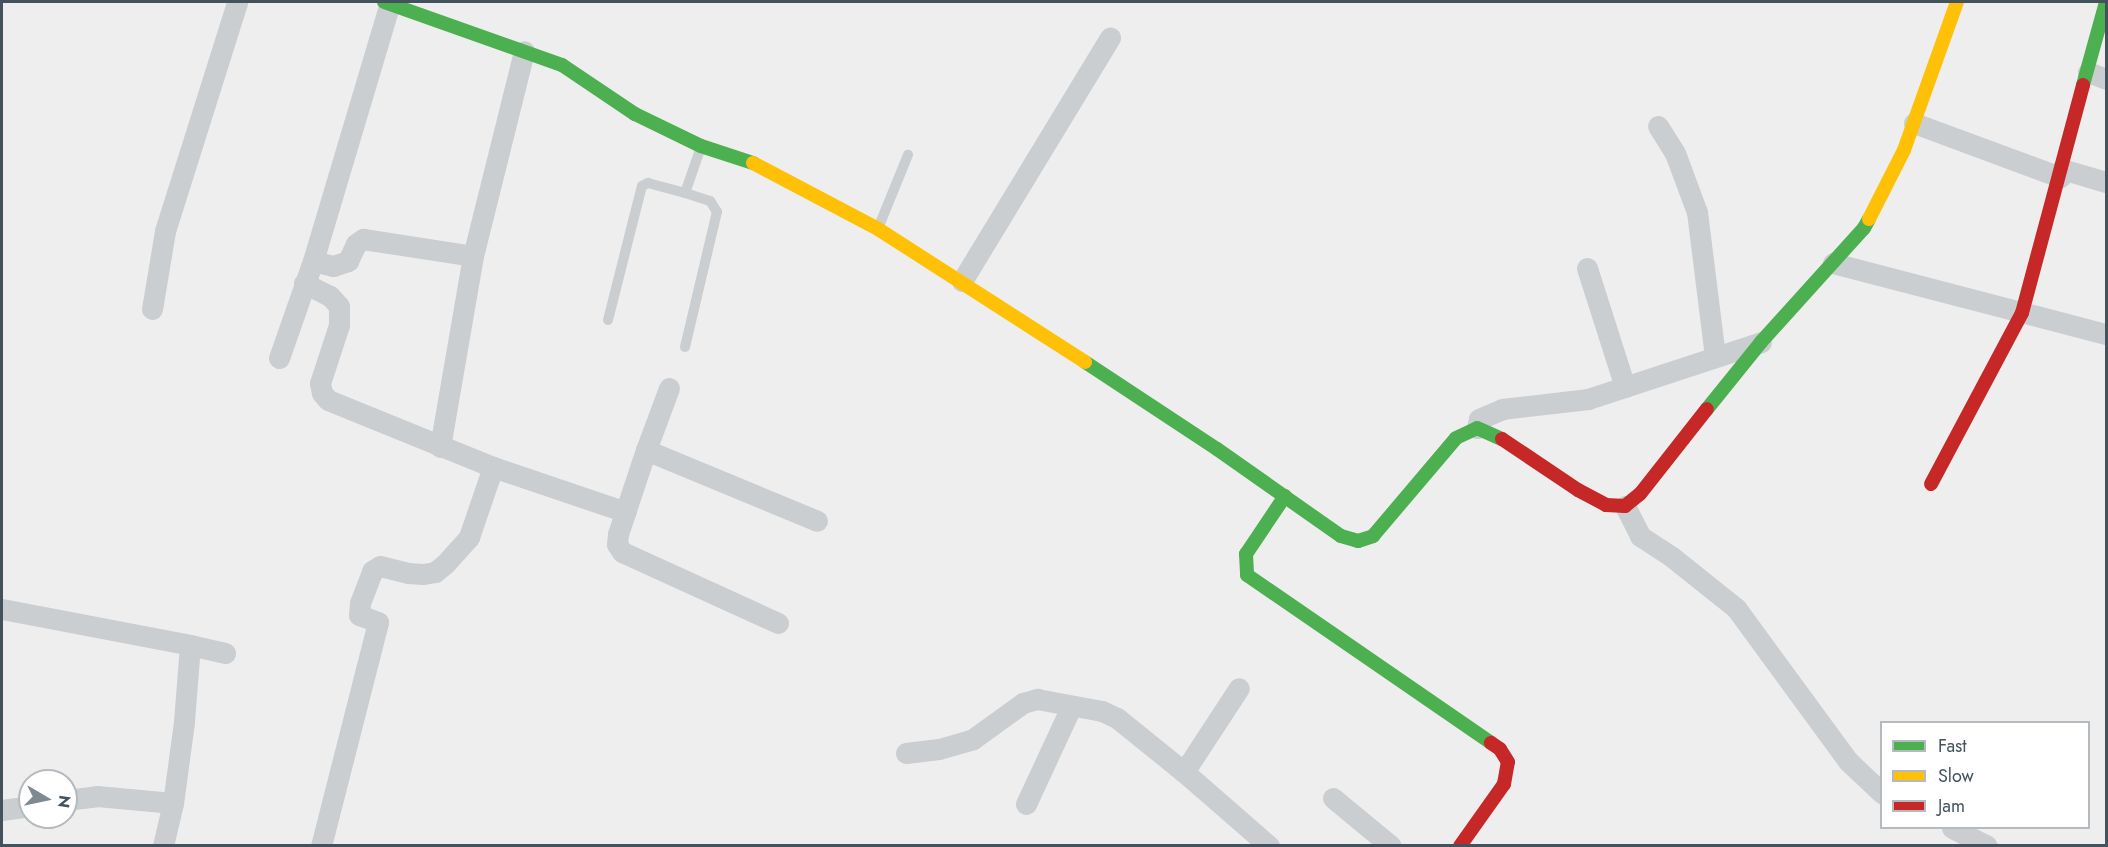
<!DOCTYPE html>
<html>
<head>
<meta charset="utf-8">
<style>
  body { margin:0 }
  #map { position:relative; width:2108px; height:847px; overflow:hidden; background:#efeeee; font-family:Jost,sans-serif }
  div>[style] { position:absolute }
  .lane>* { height:10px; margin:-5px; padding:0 5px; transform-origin:5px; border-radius:5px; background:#caced0 }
  .street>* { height:21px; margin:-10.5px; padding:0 10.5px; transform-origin:10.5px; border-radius:10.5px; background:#caced0 }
  .fast>* { height:14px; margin:-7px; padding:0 7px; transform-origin:7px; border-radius:7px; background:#4caf50 }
  .slow>* { height:14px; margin:-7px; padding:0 7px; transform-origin:7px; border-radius:7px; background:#ffc107 }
  .jam>* { height:14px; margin:-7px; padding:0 7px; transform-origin:7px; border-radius:7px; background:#c62828 }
  span { translate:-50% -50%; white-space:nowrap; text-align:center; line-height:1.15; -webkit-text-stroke:6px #fff; paint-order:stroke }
  .frame { position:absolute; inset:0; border:3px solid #43535d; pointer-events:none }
  .legend { position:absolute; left:1880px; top:721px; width:210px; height:108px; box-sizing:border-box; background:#fff; border:2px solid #b4babe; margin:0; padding:8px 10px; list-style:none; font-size:18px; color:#43535d }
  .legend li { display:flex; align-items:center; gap:12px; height:30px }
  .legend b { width:30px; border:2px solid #b4babe }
  .north { position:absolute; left:18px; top:769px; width:60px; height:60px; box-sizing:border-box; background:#fff; border:2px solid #b4babe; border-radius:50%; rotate:99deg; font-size:16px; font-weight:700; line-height:24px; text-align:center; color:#43535d }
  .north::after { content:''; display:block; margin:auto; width:21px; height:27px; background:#7f8990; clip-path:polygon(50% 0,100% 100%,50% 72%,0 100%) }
</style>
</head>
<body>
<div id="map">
  <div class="lane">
    <div style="left:879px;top:226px;width:77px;rotate:-67.8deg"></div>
    <div style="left:608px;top:320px;width:138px;rotate:-75.8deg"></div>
    <div style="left:642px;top:186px;width:7px;rotate:-27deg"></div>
    <div style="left:648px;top:183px;width:38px;rotate:15deg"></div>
    <div style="left:685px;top:347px;width:139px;rotate:-76.7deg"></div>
    <div style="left:717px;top:212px;width:13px;rotate:-122deg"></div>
    <div style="left:710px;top:201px;width:26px;rotate:-162deg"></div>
    <div style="left:685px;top:193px;width:49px;rotate:-70.8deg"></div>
  </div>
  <div class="street">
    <div style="left:2088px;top:72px;width:19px;rotate:21deg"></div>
    <div style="left:1914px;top:123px;width:156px;rotate:20.3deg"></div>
    <div style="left:1658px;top:126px;width:32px;rotate:58deg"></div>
    <div style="left:1675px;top:153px;width:63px;rotate:69.6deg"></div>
    <div style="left:1697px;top:212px;width:145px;rotate:82.9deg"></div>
    <div style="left:2062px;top:169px;width:46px;rotate:16.5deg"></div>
    <div style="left:313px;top:261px;width:21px;rotate:14deg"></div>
    <div style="left:333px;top:266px;width:16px;rotate:-18deg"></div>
    <div style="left:348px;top:261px;width:19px;rotate:-65deg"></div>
    <div style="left:356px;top:244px;width:9px;rotate:-36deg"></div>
    <div style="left:363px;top:239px;width:111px;rotate:8.8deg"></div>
    <div style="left:1833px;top:263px;width:282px;rotate:14.6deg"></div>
    <div style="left:1587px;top:268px;width:125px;rotate:72.3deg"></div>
    <div style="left:962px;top:281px;width:285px;rotate:-58.7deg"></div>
    <div style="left:304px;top:283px;width:29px;rotate:27deg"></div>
    <div style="left:330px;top:296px;width:13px;rotate:48deg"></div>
    <div style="left:339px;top:306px;width:19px;rotate:90deg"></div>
    <div style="left:339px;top:325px;width:61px;rotate:108.1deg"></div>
    <div style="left:320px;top:383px;width:10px;rotate:79deg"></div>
    <div style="left:322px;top:393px;width:9px;rotate:49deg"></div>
    <div style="left:328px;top:400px;width:178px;rotate:22.1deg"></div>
    <div style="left:493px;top:467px;width:140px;rotate:18.7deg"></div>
    <div style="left:152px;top:309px;width:79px;rotate:-80.5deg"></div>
    <div style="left:165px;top:231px;width:240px;rotate:-72.5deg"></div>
    <div style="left:279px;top:358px;width:103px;rotate:-70.7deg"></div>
    <div style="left:313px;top:261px;width:269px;rotate:-73.4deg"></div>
    <div style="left:1477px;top:428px;width:9px;rotate:-77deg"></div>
    <div style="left:1479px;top:419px;width:25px;rotate:-23deg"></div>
    <div style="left:1502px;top:409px;width:87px;rotate:-6.6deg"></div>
    <div style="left:1588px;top:399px;width:182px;rotate:-18.2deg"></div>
    <div style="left:440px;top:447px;width:194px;rotate:-80.2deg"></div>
    <div style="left:473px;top:256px;width:211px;rotate:-76deg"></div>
    <div style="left:646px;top:450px;width:66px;rotate:-69.6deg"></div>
    <div style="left:1625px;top:506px;width:34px;rotate:63deg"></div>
    <div style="left:1640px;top:536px;width:38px;rotate:33deg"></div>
    <div style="left:1672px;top:557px;width:82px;rotate:38.6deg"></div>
    <div style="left:1736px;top:608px;width:190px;rotate:53.8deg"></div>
    <div style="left:1848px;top:761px;width:47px;rotate:43.3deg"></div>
    <div style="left:2px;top:609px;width:191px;rotate:10.8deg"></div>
    <div style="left:190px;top:645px;width:77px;rotate:94.5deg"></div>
    <div style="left:184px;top:722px;width:82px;rotate:97.7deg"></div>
    <div style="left:173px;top:803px;width:44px;rotate:103.1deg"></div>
    <div style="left:778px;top:623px;width:171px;rotate:-155.5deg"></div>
    <div style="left:622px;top:552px;width:9px;rotate:-122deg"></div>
    <div style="left:617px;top:544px;width:10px;rotate:-84deg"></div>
    <div style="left:618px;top:534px;width:89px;rotate:-71.6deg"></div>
    <div style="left:646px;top:450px;width:185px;rotate:22.5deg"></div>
    <div style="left:190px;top:645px;width:36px;rotate:13deg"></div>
    <div style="left:906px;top:753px;width:33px;rotate:-7deg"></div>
    <div style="left:939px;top:749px;width:35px;rotate:-16deg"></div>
    <div style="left:973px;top:739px;width:62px;rotate:-35.8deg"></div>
    <div style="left:1023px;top:703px;width:15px;rotate:-16deg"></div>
    <div style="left:1037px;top:699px;width:66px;rotate:10.5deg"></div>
    <div style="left:1102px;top:711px;width:17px;rotate:25deg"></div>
    <div style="left:1117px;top:718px;width:86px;rotate:38.9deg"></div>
    <div style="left:1184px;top:772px;width:113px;rotate:41deg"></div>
    <div style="left:1184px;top:772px;width:100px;rotate:-56.8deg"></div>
    <div style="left:1333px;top:798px;width:75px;rotate:39.6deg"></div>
    <div style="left:66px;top:800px;width:31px;rotate:-7deg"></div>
    <div style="left:97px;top:796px;width:76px;rotate:5.3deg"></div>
    <div style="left:1026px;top:804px;width:107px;rotate:-65.1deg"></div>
    <div style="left:2px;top:810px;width:28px;rotate:-8deg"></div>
    <div style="left:1952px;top:828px;width:39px;rotate:27deg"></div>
    <div style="left:321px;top:846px;width:231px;rotate:-75.7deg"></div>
    <div style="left:378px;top:622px;width:20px;rotate:-160deg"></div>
    <div style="left:359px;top:615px;width:12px;rotate:-85deg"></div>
    <div style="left:360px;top:603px;width:34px;rotate:-69deg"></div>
    <div style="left:372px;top:571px;width:9px;rotate:-32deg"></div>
    <div style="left:380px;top:566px;width:29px;rotate:14deg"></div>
    <div style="left:408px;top:573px;width:15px;rotate:4deg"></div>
    <div style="left:423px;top:574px;width:12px;rotate:-9deg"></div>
    <div style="left:435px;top:572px;width:13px;rotate:-39deg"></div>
    <div style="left:445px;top:564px;width:36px;rotate:-48deg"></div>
    <div style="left:469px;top:537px;width:74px;rotate:-71.1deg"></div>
  </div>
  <div class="fast">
    <div style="left:384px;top:2px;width:189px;rotate:19.5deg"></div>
    <div style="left:562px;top:65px;width:88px;rotate:33.9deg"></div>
    <div style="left:635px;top:114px;width:73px;rotate:25.9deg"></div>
    <div style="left:701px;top:146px;width:55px;rotate:18.1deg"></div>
    <div style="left:2083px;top:85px;width:86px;rotate:-74.5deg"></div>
    <div style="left:1085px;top:362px;width:158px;rotate:33.4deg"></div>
    <div style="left:1217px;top:449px;width:151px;rotate:35.1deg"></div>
    <div style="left:1341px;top:536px;width:18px;rotate:16deg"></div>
    <div style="left:1358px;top:541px;width:16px;rotate:-18deg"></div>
    <div style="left:1373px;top:536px;width:128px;rotate:-49.7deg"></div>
    <div style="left:1456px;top:438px;width:23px;rotate:-25deg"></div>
    <div style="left:1477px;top:428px;width:27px;rotate:24deg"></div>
    <div style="left:1707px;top:409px;width:86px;rotate:-51.1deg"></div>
    <div style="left:1761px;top:342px;width:154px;rotate:-47.9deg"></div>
    <div style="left:1864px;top:228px;width:10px;rotate:-61deg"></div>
    <div style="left:1285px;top:496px;width:70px;rotate:123.9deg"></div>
    <div style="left:1246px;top:554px;width:21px;rotate:87deg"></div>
    <div style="left:1247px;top:575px;width:296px;rotate:34.5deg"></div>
  </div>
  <div class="slow">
    <div style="left:753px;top:163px;width:141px;rotate:27.8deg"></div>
    <div style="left:878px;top:229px;width:246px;rotate:32.7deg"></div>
    <div style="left:1869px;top:219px;width:77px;rotate:-63.1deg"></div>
    <div style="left:1904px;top:150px;width:157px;rotate:-70.3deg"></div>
  </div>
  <div class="jam">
    <div style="left:1502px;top:439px;width:92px;rotate:33.9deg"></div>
    <div style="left:1578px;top:490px;width:32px;rotate:28deg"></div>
    <div style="left:1606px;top:505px;width:19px;rotate:3deg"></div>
    <div style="left:1625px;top:506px;width:19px;rotate:-39deg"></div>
    <div style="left:1640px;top:494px;width:108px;rotate:-51.8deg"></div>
    <div style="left:1931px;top:484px;width:194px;rotate:-62deg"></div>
    <div style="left:2022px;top:313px;width:236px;rotate:-75deg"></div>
    <div style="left:1460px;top:846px;width:76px;rotate:-54.6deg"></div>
    <div style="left:1504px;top:784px;width:22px;rotate:-80deg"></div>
    <div style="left:1508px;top:762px;width:15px;rotate:-122deg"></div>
    <div style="left:1500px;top:749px;width:11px;rotate:-146deg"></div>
  </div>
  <div class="frame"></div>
  <ul class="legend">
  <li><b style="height:8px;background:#4caf50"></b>Fast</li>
  <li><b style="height:8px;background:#ffc107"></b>Slow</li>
  <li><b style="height:8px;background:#c62828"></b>Jam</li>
  </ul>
  <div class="north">N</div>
</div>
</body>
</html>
